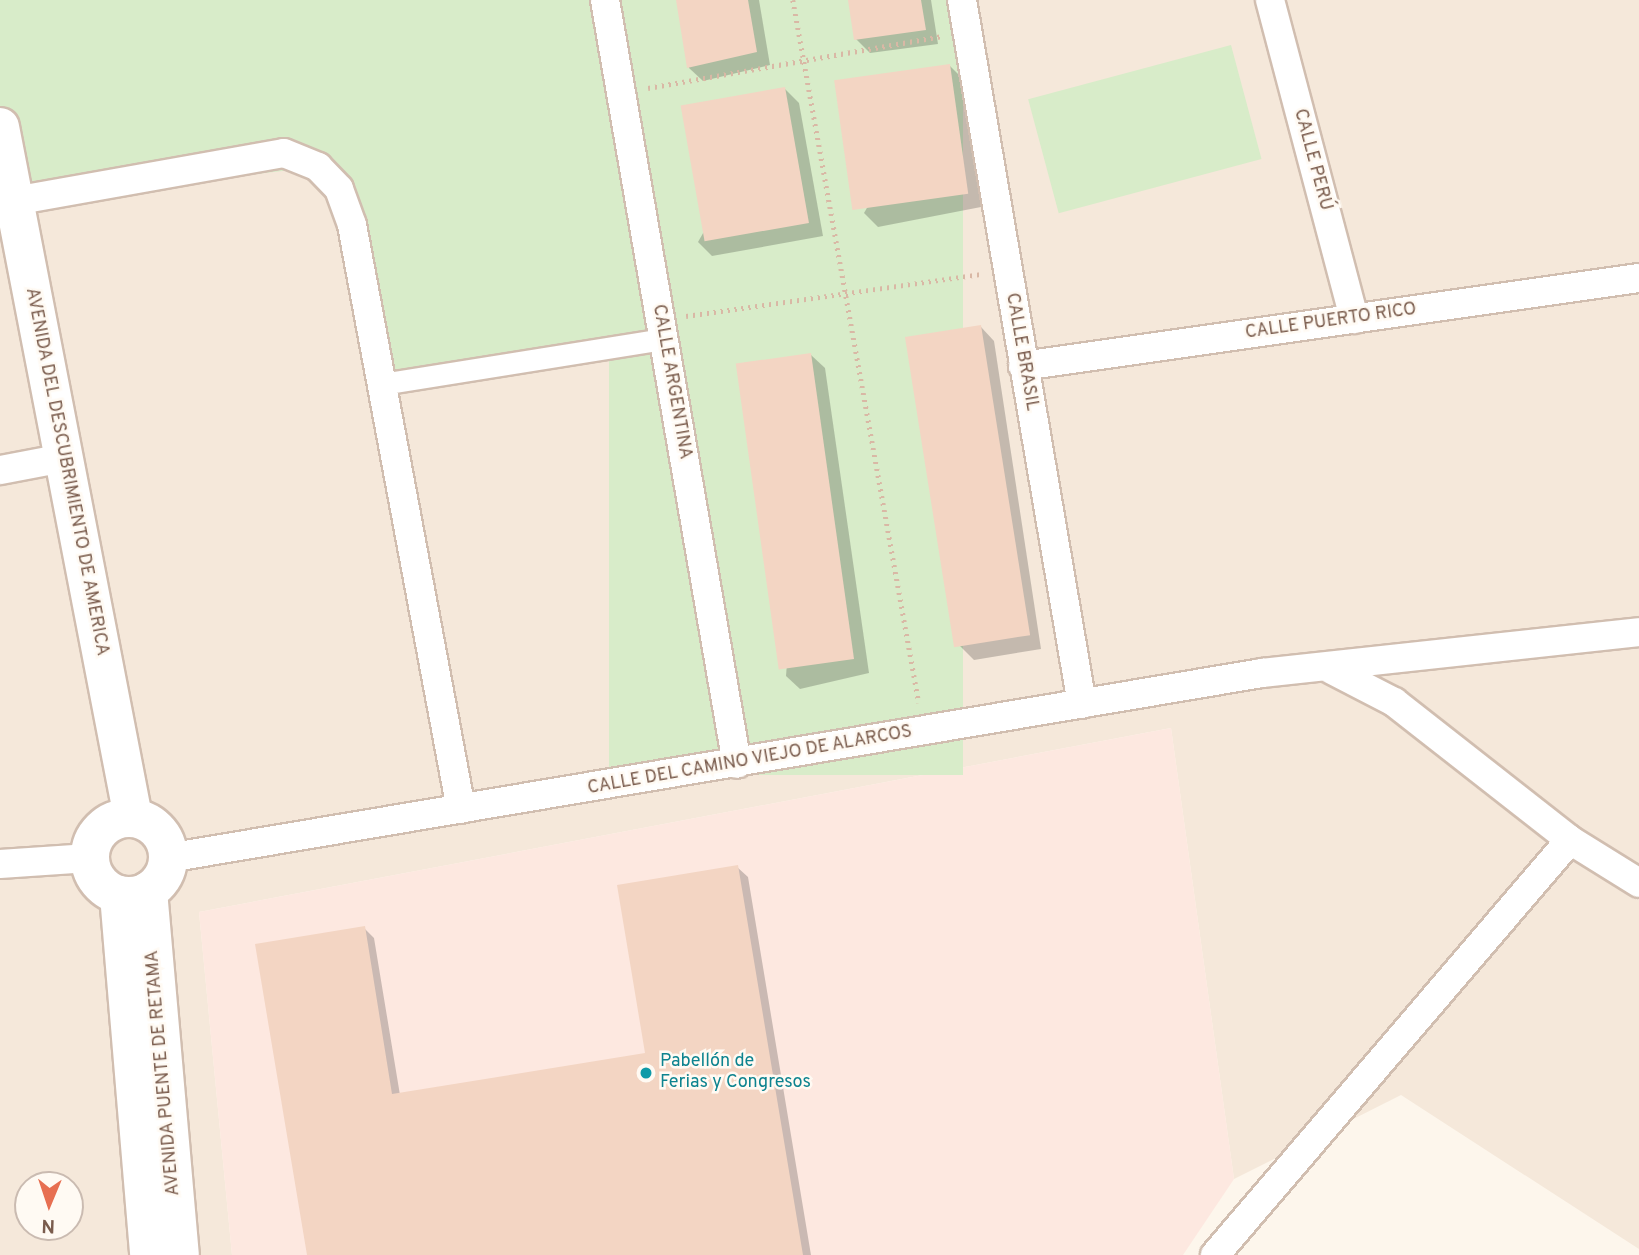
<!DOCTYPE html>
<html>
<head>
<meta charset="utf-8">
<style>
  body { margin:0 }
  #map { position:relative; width:1639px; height:1255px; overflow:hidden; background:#fdf6ec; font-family:Overpass,sans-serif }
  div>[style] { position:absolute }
  .residential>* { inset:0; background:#f5e8da }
  .commercial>* { inset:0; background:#fde8e0 }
  .green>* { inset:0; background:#d8ecc9; transform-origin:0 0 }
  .shadow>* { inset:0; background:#0003 }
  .building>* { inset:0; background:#f3d5c3; transform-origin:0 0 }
  .path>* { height:4.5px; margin-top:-2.25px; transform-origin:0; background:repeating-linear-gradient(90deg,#d9b8a5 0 2px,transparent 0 7px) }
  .roads { filter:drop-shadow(2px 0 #d1beb0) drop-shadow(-2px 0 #d1beb0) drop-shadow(0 2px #d1beb0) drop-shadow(0 -2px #d1beb0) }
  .pedestrian>* { height:21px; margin:-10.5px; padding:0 10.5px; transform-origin:10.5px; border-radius:10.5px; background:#fff }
  .minor>* { height:28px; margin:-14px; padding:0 14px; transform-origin:14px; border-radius:14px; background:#fff }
  .secondary>* { height:38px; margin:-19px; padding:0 19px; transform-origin:19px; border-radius:19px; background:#fff }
  .secondary>.ring { margin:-19px; padding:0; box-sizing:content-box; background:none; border:38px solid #fff; border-radius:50% }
  .dots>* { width:19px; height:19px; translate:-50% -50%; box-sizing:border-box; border:4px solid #fffaf3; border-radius:50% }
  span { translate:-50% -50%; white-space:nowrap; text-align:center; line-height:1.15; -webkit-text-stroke:5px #fffaf3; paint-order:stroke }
  .street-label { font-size:18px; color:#7a5c4d }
  .culture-label { font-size:18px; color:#0d838f }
  .left { translate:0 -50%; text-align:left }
  .north { position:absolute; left:14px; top:1171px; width:70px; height:70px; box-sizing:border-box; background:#fffaf3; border:2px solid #cabbb1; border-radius:50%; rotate:182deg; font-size:19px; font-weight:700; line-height:28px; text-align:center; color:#7a5c4d }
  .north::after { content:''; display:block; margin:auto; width:24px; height:32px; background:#e76f51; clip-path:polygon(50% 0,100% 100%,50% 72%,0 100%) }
</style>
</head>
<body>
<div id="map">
  <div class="residential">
    <div style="clip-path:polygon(evenodd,0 0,1639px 0,1639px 1249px,1401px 1095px,1234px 1179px,1171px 728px,199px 912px,232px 1255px,0 1255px,0 0,28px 1185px,70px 1185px,70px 1227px,28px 1227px,28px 1185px)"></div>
  </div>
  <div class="commercial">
    <div style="clip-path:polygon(1171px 728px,1234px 1179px,1183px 1255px,232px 1255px,199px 912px)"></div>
  </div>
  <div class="green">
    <div style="clip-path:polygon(0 0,605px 0,664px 339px,382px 384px,318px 167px,14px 201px,0 118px)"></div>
    <div style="left:609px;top:0;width:354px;height:775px"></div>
    <div style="left:1231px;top:45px;width:118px;height:210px;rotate:75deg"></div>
  </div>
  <div class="shadow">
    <div style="clip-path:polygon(677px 0,759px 0,770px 65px,703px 81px,689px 68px)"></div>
    <div style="clip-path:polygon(849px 0,931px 0,938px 44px,870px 53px,856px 39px)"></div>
    <div style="clip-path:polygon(950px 66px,964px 80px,981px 207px,878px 227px,864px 213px)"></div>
    <div style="clip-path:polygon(785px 89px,799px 103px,823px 236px,712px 256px,698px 242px)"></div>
    <div style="clip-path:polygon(981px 327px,994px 341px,1041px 649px,974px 660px,960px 646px)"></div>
    <div style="clip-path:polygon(811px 355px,825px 368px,869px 673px,800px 689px,786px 676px)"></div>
    <div style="clip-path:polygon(737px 867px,748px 877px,811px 1255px,308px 1255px,364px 928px,374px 938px,400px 1095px,647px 1054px)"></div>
  </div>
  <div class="building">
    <div style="clip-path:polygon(676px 0,748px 0,757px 52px,687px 68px)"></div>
    <div style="clip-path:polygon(848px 0,921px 0,926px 30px,854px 40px)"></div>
    <div style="left:950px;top:64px;width:131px;height:117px;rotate:82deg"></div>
    <div style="left:785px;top:87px;width:138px;height:106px;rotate:80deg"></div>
    <div style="left:981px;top:325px;width:314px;height:77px;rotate:81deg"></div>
    <div style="left:811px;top:353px;width:309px;height:76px;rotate:82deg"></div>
    <div style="clip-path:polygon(738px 865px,803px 1255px,307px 1255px,255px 944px,365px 926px,392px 1094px,645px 1053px,617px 885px)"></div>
  </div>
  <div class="path">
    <div style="left:793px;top:0;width:714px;rotate:79.84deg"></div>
    <div style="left:648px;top:88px;width:299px;rotate:-10deg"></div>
    <div style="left:686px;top:316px;width:299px;rotate:-8.1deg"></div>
  </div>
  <div class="roads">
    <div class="pedestrian">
      <div style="left:382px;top:384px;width:286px;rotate:-9.1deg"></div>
    </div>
    <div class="minor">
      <div style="left:605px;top:0;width:775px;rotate:80.2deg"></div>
      <div style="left:962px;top:0;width:714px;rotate:80.33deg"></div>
      <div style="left:1270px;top:0;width:330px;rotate:75.2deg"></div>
      <div style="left:14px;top:201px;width:274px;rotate:-10.1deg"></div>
      <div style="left:284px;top:153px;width:37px;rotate:22deg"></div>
      <div style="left:318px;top:167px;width:30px;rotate:46deg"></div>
      <div style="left:339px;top:189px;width:38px;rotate:70deg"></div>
      <div style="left:352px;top:225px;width:594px;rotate:79.43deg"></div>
      <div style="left:1023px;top:366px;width:622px;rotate:-8.13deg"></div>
      <div style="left:0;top:470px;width:64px;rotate:-10.8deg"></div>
      <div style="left:1332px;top:670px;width:70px;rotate:27.3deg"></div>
      <div style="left:1394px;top:702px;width:224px;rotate:38.1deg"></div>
      <div style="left:1570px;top:840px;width:81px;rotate:31.9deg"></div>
      <div style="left:168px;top:858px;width:1110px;rotate:-9.6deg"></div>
      <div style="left:1262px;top:673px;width:379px;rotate:-6.2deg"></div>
      <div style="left:0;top:864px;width:89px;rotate:-3.9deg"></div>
      <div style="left:1215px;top:1255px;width:546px;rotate:-49.46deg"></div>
    </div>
    <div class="secondary">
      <div style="left:0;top:127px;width:703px;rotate:79.09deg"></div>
      <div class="ring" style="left:90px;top:818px;width:40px;height:40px"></div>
      <div style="left:148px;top:891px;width:365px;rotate:85deg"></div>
      <div style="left:119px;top:895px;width:361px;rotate:85.2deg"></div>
    </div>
  </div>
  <div class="dots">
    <div style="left:646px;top:1073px;background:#0f9aa8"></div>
  </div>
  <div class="street-label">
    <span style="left:1312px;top:160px;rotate:75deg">CALLE PERÚ</span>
    <span style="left:1331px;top:322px;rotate:-8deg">CALLE PUERTO RICO</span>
    <span style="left:1021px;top:352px;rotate:80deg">CALLE BRASIL</span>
    <span style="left:671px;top:382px;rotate:80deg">CALLE ARGENTINA</span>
    <span style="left:66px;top:472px;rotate:79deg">AVENIDA DEL DESCUBRIMIENTO DE AMERICA</span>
    <span style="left:750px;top:761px;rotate:-10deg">CALLE DEL CAMINO VIEJO DE ALARCOS</span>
    <span style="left:164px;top:1073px;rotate:-95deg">AVENIDA PUENTE DE RETAMA</span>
  </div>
  <div class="culture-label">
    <span class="left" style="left:660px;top:1073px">Pabellón de<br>Ferias y Congresos</span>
  </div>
  <div class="north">N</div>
</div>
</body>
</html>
